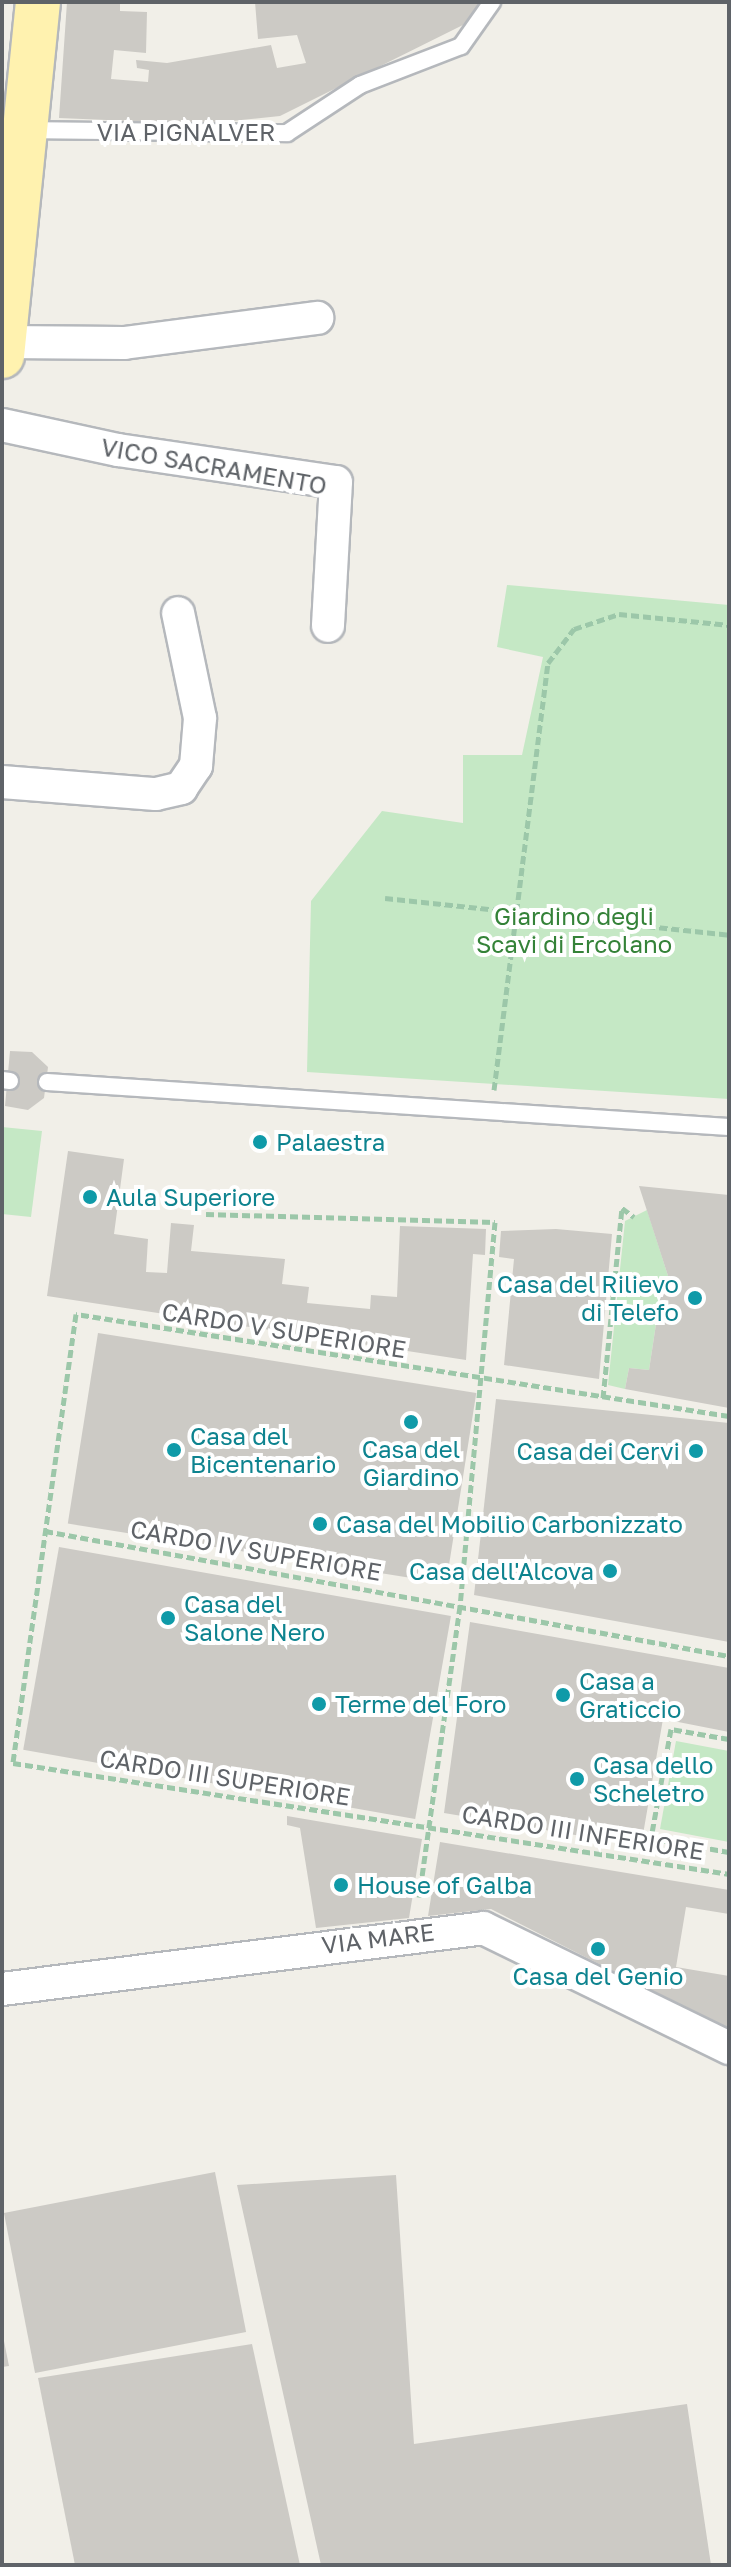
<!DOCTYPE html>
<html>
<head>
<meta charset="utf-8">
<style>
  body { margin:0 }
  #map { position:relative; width:731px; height:2567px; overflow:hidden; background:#f1efe8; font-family:"Golos Text",sans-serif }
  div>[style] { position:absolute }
  .green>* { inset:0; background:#c5e8c5 }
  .building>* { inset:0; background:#cccac5; transform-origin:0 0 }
  .path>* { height:5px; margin-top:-2.5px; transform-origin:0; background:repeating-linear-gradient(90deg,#9cc7a9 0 8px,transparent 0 12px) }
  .roads { filter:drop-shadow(2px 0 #b5b8bc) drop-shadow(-2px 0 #b5b8bc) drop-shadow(0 2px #b5b8bc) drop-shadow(0 -2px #b5b8bc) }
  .lane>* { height:16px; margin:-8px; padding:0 8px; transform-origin:8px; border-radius:8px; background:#fff }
  .street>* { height:32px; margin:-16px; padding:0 16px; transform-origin:16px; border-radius:16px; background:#fff }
  .primary>* { height:44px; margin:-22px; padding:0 22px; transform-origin:22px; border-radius:22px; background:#fff2af }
  .dots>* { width:22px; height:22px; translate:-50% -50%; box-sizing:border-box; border:4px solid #fff; border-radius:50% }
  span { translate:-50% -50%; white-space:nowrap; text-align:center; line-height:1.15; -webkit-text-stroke:8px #fff; paint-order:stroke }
  .street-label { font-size:24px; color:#5f6368 }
  .park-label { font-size:24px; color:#348238 }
  .culture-label { font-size:24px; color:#0d838f }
  .left { translate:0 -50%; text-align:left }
  .right { translate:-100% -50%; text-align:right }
  .frame { position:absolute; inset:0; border:4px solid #5f6368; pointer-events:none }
</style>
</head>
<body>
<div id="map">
  <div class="green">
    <div style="clip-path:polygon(507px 585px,729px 605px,729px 1099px,307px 1072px,311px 901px,382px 811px,463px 823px,463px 755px,522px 755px,543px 657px,497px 647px)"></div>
    <div style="clip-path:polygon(2px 1127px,42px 1131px,31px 1217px,2px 1214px)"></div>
    <div style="clip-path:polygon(647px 1210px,670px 1282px,662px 1285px,649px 1370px,629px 1368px,625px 1389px,608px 1385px,625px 1221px)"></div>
    <div style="clip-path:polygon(676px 1741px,729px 1751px,729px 1842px,660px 1829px)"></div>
  </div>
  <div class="building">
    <div style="clip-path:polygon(67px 2px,120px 2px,120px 11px,147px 12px,146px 53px,114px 50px,111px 79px,148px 82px,149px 70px,137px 68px,136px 60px,167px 63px,271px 45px,277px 68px,306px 63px,297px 35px,258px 39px,255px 2px,483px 2px,471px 21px,280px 116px,202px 124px,59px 118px)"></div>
    <div style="clip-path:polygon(10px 1051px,32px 1052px,48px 1067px,44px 1098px,28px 1110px,5px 1106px)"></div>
    <div style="clip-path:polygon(68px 1151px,124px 1159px,114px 1234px,148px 1239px,146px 1272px,167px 1273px,171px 1223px,194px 1225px,191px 1251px,285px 1259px,282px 1284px,309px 1287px,307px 1303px,370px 1309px,371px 1295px,397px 1297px,400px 1226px,486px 1229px,485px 1255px,473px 1254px,466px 1360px,47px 1296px)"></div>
    <div style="clip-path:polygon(639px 1186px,729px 1195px,729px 1408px,625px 1389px,629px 1368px,649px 1370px,662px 1285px,670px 1282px)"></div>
    <div style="clip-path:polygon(556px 1229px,612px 1234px,599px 1379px,504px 1365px,514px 1259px,499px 1257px,501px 1231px)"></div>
    <div style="left:98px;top:1333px;width:383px;height:193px;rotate:9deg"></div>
    <div style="clip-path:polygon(496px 1399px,729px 1423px,729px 1642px,474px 1595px)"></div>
    <div style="left:59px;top:1547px;width:398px;height:206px;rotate:10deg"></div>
    <div style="clip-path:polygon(470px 1622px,729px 1668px,729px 1732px,663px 1719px,641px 1846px,444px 1813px)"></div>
    <div style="clip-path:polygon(287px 1816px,422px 1839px,409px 1918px,316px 1928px,300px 1828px,287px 1825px)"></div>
    <div style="clip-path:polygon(440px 1842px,729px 1890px,729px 1914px,686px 1907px,676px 1967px,729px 1976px,729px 2030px,491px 1909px,428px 1916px)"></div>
    <div style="left:215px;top:2172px;width:163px;height:215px;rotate:79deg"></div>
    <div style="clip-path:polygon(396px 2175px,414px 2444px,687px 2404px,711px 2565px,321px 2565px,237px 2185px)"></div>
    <div style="clip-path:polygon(2px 2331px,9px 2366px,2px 2367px)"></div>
    <div style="clip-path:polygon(252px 2344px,300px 2565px,75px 2565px,38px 2378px)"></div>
  </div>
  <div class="path">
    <div style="left:385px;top:898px;width:346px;rotate:6.1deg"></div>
    <div style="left:494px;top:1090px;width:430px;rotate:-82.8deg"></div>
    <div style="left:548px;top:663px;width:43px;rotate:-52.6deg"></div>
    <div style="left:574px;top:629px;width:47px;rotate:-18.4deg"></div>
    <div style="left:619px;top:614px;width:111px;rotate:5.7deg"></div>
    <div style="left:206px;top:1214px;width:289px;rotate:1.6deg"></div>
    <div style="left:495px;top:1222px;width:386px;rotate:95.2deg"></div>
    <div style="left:460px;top:1606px;width:294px;rotate:98deg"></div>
    <div style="left:603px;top:1398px;width:191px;rotate:-84.3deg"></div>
    <div style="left:622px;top:1208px;width:15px;rotate:37deg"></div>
    <div style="left:729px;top:1416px;width:661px;rotate:-171.12deg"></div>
    <div style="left:76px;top:1314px;width:453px;rotate:98deg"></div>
    <div style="left:13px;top:1763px;width:725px;rotate:8.81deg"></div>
    <div style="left:45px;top:1531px;width:695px;rotate:10.36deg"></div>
    <div style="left:729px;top:1739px;width:59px;rotate:-170.2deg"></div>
    <div style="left:671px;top:1729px;width:111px;rotate:100.4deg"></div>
    <div style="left:651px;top:1838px;width:79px;rotate:10.2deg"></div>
  </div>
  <div class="roads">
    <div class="lane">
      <div style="left:29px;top:130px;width:258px;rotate:0.7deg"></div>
      <div style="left:287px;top:133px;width:87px;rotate:-33.3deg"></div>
      <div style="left:360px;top:85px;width:108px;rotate:-21.1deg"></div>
      <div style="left:461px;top:46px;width:54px;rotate:-54.8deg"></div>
      <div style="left:2px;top:1080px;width:8px;rotate:7deg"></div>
      <div style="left:47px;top:1082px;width:683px;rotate:3.78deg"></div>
    </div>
    <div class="street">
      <div style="left:5px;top:342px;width:119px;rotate:0.5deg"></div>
      <div style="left:124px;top:343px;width:195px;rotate:-7.4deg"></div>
      <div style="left:2px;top:425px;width:119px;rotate:12.2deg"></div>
      <div style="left:118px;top:450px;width:220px;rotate:8.4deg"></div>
      <div style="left:336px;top:482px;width:144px;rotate:93.2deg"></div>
      <div style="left:2px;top:782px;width:154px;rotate:4.5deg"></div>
      <div style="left:156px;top:794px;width:26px;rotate:-13deg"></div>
      <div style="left:181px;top:788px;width:27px;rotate:-56deg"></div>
      <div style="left:196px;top:766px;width:48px;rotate:-85.2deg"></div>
      <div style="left:200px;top:718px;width:107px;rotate:-101.8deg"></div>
      <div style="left:2px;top:1989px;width:485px;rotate:-7.2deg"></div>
      <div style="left:483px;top:1928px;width:274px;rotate:26deg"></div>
    </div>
    <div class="primary">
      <div style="left:2px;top:356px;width:356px;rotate:-84.2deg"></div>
    </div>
  </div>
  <div class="dots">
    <div style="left:260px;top:1142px;background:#0f9aa8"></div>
    <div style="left:90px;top:1197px;background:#0f9aa8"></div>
    <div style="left:695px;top:1298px;background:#0f9aa8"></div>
    <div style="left:411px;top:1422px;background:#0f9aa8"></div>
    <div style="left:174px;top:1450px;background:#0f9aa8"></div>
    <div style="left:696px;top:1451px;background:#0f9aa8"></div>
    <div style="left:320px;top:1524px;background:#0f9aa8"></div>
    <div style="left:610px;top:1571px;background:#0f9aa8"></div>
    <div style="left:168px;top:1618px;background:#0f9aa8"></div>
    <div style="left:563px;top:1695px;background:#0f9aa8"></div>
    <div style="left:319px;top:1704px;background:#0f9aa8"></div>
    <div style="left:577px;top:1779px;background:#0f9aa8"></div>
    <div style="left:341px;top:1885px;background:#0f9aa8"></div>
    <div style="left:598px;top:1949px;background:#0f9aa8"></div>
  </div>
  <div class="street-label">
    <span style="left:186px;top:132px">VIA PIGNALVER</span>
    <span style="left:214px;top:466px;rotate:10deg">VICO SACRAMENTO</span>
    <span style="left:284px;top:1330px;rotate:9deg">CARDO V SUPERIORE</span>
    <span style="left:256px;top:1550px;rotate:10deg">CARDO IV SUPERIORE</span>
    <span style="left:225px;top:1777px;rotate:9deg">CARDO III SUPERIORE</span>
    <span style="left:583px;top:1832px;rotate:9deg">CARDO III INFERIORE</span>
    <span style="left:378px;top:1938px;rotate:-7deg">VIA MARE</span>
  </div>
  <div class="park-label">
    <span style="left:574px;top:930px">Giardino degli<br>Scavi di Ercolano</span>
  </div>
  <div class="culture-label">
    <span class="left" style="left:276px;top:1142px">Palaestra</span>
    <span class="left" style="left:106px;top:1197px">Aula Superiore</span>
    <span class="right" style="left:679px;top:1298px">Casa del Rilievo<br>di Telefo</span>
    <span class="left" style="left:190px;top:1450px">Casa del<br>Bicentenario</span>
    <span style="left:411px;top:1463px">Casa del<br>Giardino</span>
    <span class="right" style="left:680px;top:1451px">Casa dei Cervi</span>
    <span class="left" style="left:336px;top:1524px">Casa del Mobilio Carbonizzato</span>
    <span class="right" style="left:594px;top:1571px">Casa dell'Alcova</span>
    <span class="left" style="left:184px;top:1618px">Casa del<br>Salone Nero</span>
    <span class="left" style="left:579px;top:1695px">Casa a<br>Graticcio</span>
    <span class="left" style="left:335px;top:1704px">Terme del Foro</span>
    <span class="left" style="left:593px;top:1779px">Casa dello<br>Scheletro</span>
    <span class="left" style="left:357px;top:1885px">House of Galba</span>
    <span style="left:598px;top:1976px">Casa del Genio</span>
  </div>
  <div class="frame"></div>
</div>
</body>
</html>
